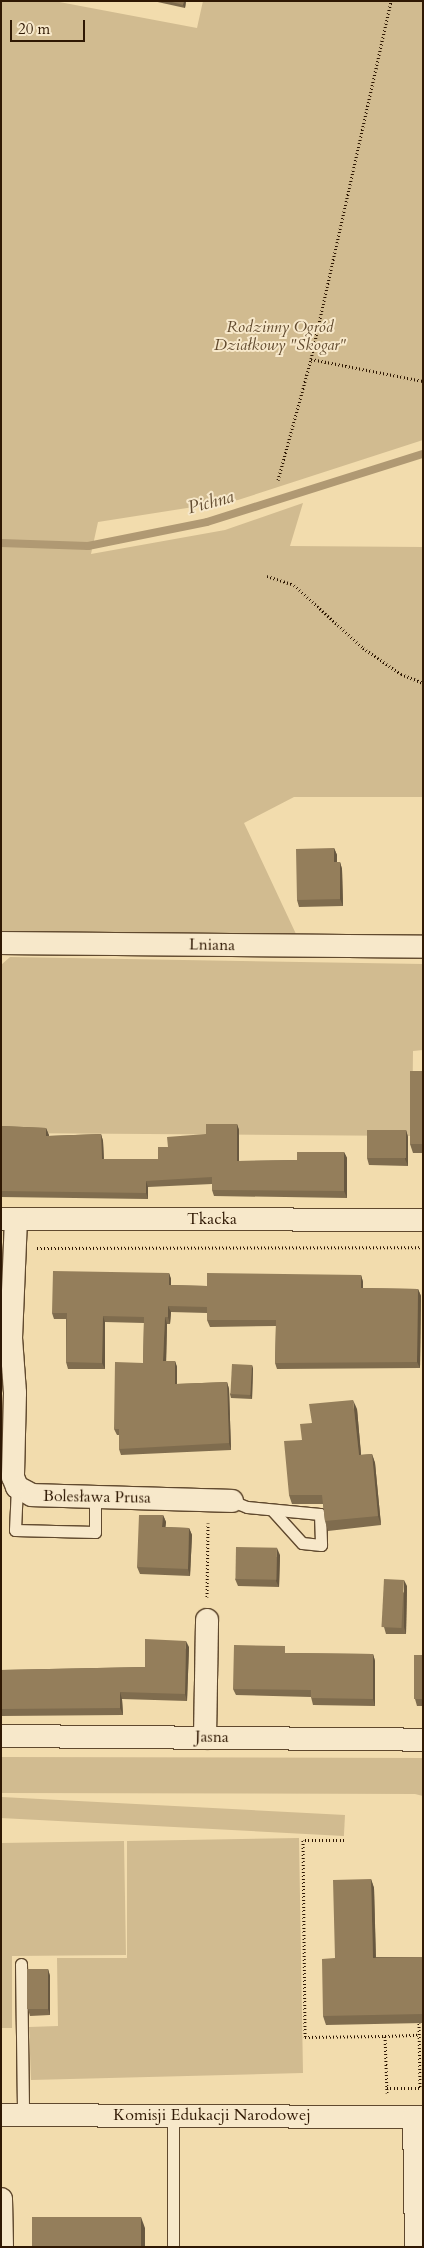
<!DOCTYPE html>
<html>
<head>
<meta charset="utf-8">
<style>
  body { margin:0 }
  #map { position:relative; width:424px; height:2248px; overflow:hidden; background:#f2dcad; font-family:Cardo,serif }
  div>[style] { position:absolute }
  .green>* { inset:0; background:#d1bb90; transform-origin:0 0 }
  .stream>* { height:8px; margin:-4px; padding:0 4px; transform-origin:4px; border-radius:4px; background:#b09973 }
  .path>* { height:3px; margin-top:-1.5px; transform-origin:0; background:repeating-linear-gradient(90deg,#2f1803 0 1px,transparent 0 3.5px) }
  .roads { filter:drop-shadow(1px 0 #60492e) drop-shadow(-1px 0 #60492e) drop-shadow(0 1px #60492e) drop-shadow(0 -1px #60492e) }
  .lane>* { height:11px; margin:-5.5px; padding:0 5.5px; transform-origin:5.5px; border-radius:5.5px; background:#f7e8ca }
  .street>* { height:22px; margin:-11px; padding:0 11px; transform-origin:11px; border-radius:11px; background:#f7e8ca }
  .wall>* { inset:0; background:#7f6c4e }
  .shaded-wall>* { inset:0; background:#685840 }
  .building>* { inset:0; background:#947e5b; transform-origin:0 0 }
  span { translate:-50% -50%; white-space:nowrap; text-align:center; line-height:1.15; -webkit-text-stroke:4px #f7e8ca; paint-order:stroke }
  .park-label { font-size:16px; color:#60492d; font-style:italic }
  .street-label { font-size:16px; color:#2f1803 }
  .water-label { font-size:18px; color:#634c30; font-style:italic }
  .frame { position:absolute; inset:0; border:2px solid #2f1803; pointer-events:none }
  .scale { position:absolute; left:10px; top:20px; width:75px; height:22px; box-sizing:border-box; border:2px solid #2f1803; border-top:0; padding-left:6px; font-size:15px; line-height:18px; white-space:nowrap; color:#2f1803; -webkit-text-stroke:4px #f7e8ca; paint-order:stroke }
</style>
</head>
<body>
<div id="map">
  <div class="green">
    <div style="clip-path:polygon(1px 1px,54px 1px,197px 28px,203px 1px,423px 1px,423px 440px,238px 500px,98px 522px,91px 554px,225px 530px,303px 503px,290px 546px,423px 547px,423px 797px,294px 797px,244px 823px,296px 934px,1px 932px)"></div>
    <div style="clip-path:polygon(10px 957px,423px 964px,423px 1050px,413px 1051px,412px 1136px,1px 1133px,1px 965px)"></div>
    <div style="clip-path:polygon(1px 1757px,423px 1758px,423px 1796px,415px 1794px,1px 1793px)"></div>
    <div style="left:345px;top:1815px;width:21px;height:344px;rotate:93deg"></div>
    <div style="clip-path:polygon(299px 1838px,303px 2073px,31px 2080px,29px 2027px,58px 2026px,57px 1958px,127px 1958px,127px 1841px)"></div>
    <div style="clip-path:polygon(124px 1841px,126px 1955px,12px 1956px,12px 2028px,1px 2028px,1px 1843px)"></div>
  </div>
  <div class="stream">
    <div style="left:1px;top:543px;width:87px;rotate:2deg"></div>
    <div style="left:88px;top:546px;width:121px;rotate:-11.4deg"></div>
    <div style="left:207px;top:522px;width:226px;rotate:-17.5deg"></div>
  </div>
  <div class="path">
    <div style="left:311px;top:359px;width:114px;rotate:11.1deg"></div>
    <div style="left:278px;top:480px;width:125px;rotate:-74.7deg"></div>
    <div style="left:311px;top:359px;width:367px;rotate:-77.4deg"></div>
    <div style="left:267px;top:576px;width:28px;rotate:18deg"></div>
    <div style="left:294px;top:585px;width:93px;rotate:42.4deg"></div>
    <div style="left:363px;top:648px;width:46px;rotate:34.4deg"></div>
    <div style="left:401px;top:674px;width:24px;rotate:22deg"></div>
    <div style="left:37px;top:1248px;width:386px;rotate:-0.1deg"></div>
    <div style="left:207px;top:1597px;width:74px;rotate:-89.2deg"></div>
    <div style="left:344px;top:1840px;width:41px;rotate:180deg"></div>
    <div style="left:303px;top:1840px;width:197px;rotate:89.4deg"></div>
    <div style="left:305px;top:2037px;width:80px;rotate:-0.7deg"></div>
    <div style="left:419px;top:2023px;width:65px;rotate:89.1deg"></div>
    <div style="left:387px;top:2088px;width:36px"></div>
    <div style="left:387px;top:2093px;width:57px;rotate:-92deg"></div>
    <div style="left:385px;top:2036px;width:34px;rotate:-2deg"></div>
  </div>
  <div class="roads">
    <div class="lane">
      <div style="left:17px;top:1487px;width:43px;rotate:92.7deg"></div>
      <div style="left:15px;top:1530px;width:80px;rotate:1.4deg"></div>
      <div style="left:95px;top:1532px;width:35px;rotate:-90deg"></div>
      <div style="left:232px;top:1501px;width:16px;rotate:22deg"></div>
      <div style="left:247px;top:1507px;width:73px;rotate:5.5deg"></div>
      <div style="left:320px;top:1514px;width:31px;rotate:88deg"></div>
      <div style="left:321px;top:1545px;width:19px;rotate:-174deg"></div>
      <div style="left:302px;top:1543px;width:43px;rotate:-132.2deg"></div>
      <div style="left:21px;top:1964px;width:151px;rotate:89.2deg"></div>
      <div style="left:173px;top:2114px;width:133px;rotate:90deg"></div>
    </div>
    <div class="street">
      <div style="left:1px;top:943px;width:422px;rotate:0.5deg"></div>
      <div style="left:1px;top:1219px;width:422px;rotate:0.1deg"></div>
      <div style="left:16px;top:1219px;width:119px;rotate:92.4deg"></div>
      <div style="left:11px;top:1338px;width:55px;rotate:85.8deg"></div>
      <div style="left:15px;top:1393px;width:84px;rotate:91.4deg"></div>
      <div style="left:13px;top:1477px;width:11px;rotate:68deg"></div>
      <div style="left:17px;top:1487px;width:17px;rotate:28deg"></div>
      <div style="left:32px;top:1495px;width:200px;rotate:1.7deg"></div>
      <div style="left:1px;top:1736px;width:422px;rotate:0.5deg"></div>
      <div style="left:205px;top:1738px;width:118px;rotate:-89deg"></div>
      <div style="left:1px;top:2115px;width:422px;rotate:0.3deg"></div>
      <div style="left:414px;top:2117px;width:130px;rotate:89.1deg"></div>
      <div style="left:1px;top:2199px;width:48px;rotate:88.8deg"></div>
    </div>
  </div>
  <div class="wall">
    <div style="clip-path:polygon(153px 1px,186px 1px,185px 8px)"></div>
    <div style="clip-path:polygon(334px 848px,337px 855px,337px 862px,340px 862px,342px 869px,343px 906px,299px 907px,297px 900px)"></div>
    <div style="clip-path:polygon(423px 1071px,423px 1153px,413px 1153px,410px 1144px)"></div>
    <div style="clip-path:polygon(237px 1124px,239px 1130px,239px 1161px,297px 1160px,344px 1152px,347px 1158px,347px 1198px,214px 1196px,212px 1190px,212px 1184px,148px 1187px,148px 1199px,1px 1197px,1px 1126px,46px 1128px,49px 1136px,101px 1134px,103px 1141px,104px 1159px,158px 1159px,168px 1147px)"></div>
    <div style="clip-path:polygon(406px 1130px,408px 1137px,408px 1166px,369px 1165px,367px 1158px)"></div>
    <div style="clip-path:polygon(169px 1273px,171px 1279px,171px 1285px,207px 1286px,361px 1275px,363px 1282px,363px 1288px,418px 1289px,421px 1296px,420px 1368px,277px 1369px,275px 1363px,276px 1326px,210px 1327px,207px 1320px,207px 1313px,171px 1312px,170px 1324px,167px 1324px,166px 1361px,175px 1361px,177px 1367px,177px 1384px,227px 1382px,229px 1389px,231px 1450px,121px 1455px,119px 1449px,119px 1435px,117px 1435px,114px 1429px,143px 1363px,144px 1323px,105px 1322px,105px 1369px,68px 1369px,66px 1362px,66px 1319px,54px 1319px,52px 1313px)"></div>
    <div style="clip-path:polygon(252px 1365px,253px 1369px,252px 1399px,231px 1398px,230px 1394px)"></div>
    <div style="clip-path:polygon(357px 1409px,361px 1455px,372px 1454px,375px 1463px,381px 1525px,328px 1531px,325px 1521px,323px 1504px,292px 1504px,289px 1495px,302px 1440px,312px 1423px)"></div>
    <div style="clip-path:polygon(163px 1515px,166px 1522px,165px 1527px,189px 1528px,192px 1535px,190px 1576px,140px 1574px,137px 1567px)"></div>
    <div style="clip-path:polygon(280px 1555px,279px 1587px,238px 1586px,235px 1579px)"></div>
    <div style="clip-path:polygon(407px 1586px,406px 1634px,386px 1634px,384px 1627px)"></div>
    <div style="clip-path:polygon(189px 1647px,187px 1701px,122px 1699px,123px 1715px,1px 1716px,1px 1670px,145px 1667px)"></div>
    <div style="clip-path:polygon(287px 1653px,373px 1654px,375px 1661px,375px 1706px,313px 1705px,311px 1697px,236px 1695px,233px 1689px)"></div>
    <div style="clip-path:polygon(423px 1655px,423px 1706px,417px 1706px,415px 1699px)"></div>
    <div style="clip-path:polygon(371px 1879px,374px 1888px,376px 1957px,423px 1957px,423px 2023px,326px 2025px,323px 2016px,335px 1958px)"></div>
    <div style="clip-path:polygon(48px 1969px,50px 1976px,50px 2015px,30px 2016px,28px 2009px)"></div>
  </div>
  <div class="shaded-wall">
    <div style="clip-path:polygon(184px 1px,186px 1px,185px 8px,183px 5px)"></div>
    <div style="clip-path:polygon(334px 848px,337px 855px,337px 869px,334px 862px)"></div>
    <div style="clip-path:polygon(340px 862px,342px 869px,343px 906px,340px 899px)"></div>
    <div style="clip-path:polygon(237px 1124px,239px 1130px,239px 1168px,237px 1161px)"></div>
    <div style="clip-path:polygon(46px 1128px,49px 1135px,48px 1142px,46px 1136px)"></div>
    <div style="clip-path:polygon(406px 1130px,408px 1137px,408px 1166px,405px 1159px)"></div>
    <div style="clip-path:polygon(101px 1134px,103px 1141px,104px 1165px,102px 1159px)"></div>
    <div style="clip-path:polygon(344px 1152px,347px 1158px,347px 1198px,344px 1191px)"></div>
    <div style="clip-path:polygon(146px 1181px,148px 1187px,148px 1199px,146px 1193px)"></div>
    <div style="clip-path:polygon(169px 1273px,171px 1279px,171px 1292px,169px 1285px)"></div>
    <div style="clip-path:polygon(361px 1275px,363px 1282px,363px 1295px,361px 1288px)"></div>
    <div style="clip-path:polygon(418px 1289px,421px 1296px,420px 1368px,417px 1362px)"></div>
    <div style="clip-path:polygon(168px 1306px,171px 1312px,170px 1324px,168px 1317px)"></div>
    <div style="clip-path:polygon(103px 1316px,105px 1322px,105px 1369px,102px 1363px)"></div>
    <div style="clip-path:polygon(165px 1317px,167px 1324px,166px 1367px,163px 1361px)"></div>
    <div style="clip-path:polygon(175px 1361px,177px 1367px,177px 1390px,175px 1384px)"></div>
    <div style="clip-path:polygon(252px 1365px,253px 1369px,252px 1399px,250px 1395px)"></div>
    <div style="clip-path:polygon(227px 1382px,229px 1389px,231px 1450px,229px 1443px)"></div>
    <div style="clip-path:polygon(353px 1400px,357px 1409px,362px 1465px,359px 1455px)"></div>
    <div style="clip-path:polygon(372px 1454px,375px 1463px,381px 1525px,378px 1516px)"></div>
    <div style="clip-path:polygon(163px 1515px,166px 1522px,165px 1534px,162px 1527px)"></div>
    <div style="clip-path:polygon(189px 1528px,192px 1535px,190px 1576px,188px 1569px)"></div>
    <div style="clip-path:polygon(277px 1548px,280px 1555px,279px 1587px,276px 1581px)"></div>
    <div style="clip-path:polygon(404px 1580px,407px 1586px,406px 1634px,404px 1627px)"></div>
    <div style="clip-path:polygon(186px 1641px,189px 1647px,187px 1701px,185px 1694px)"></div>
    <div style="clip-path:polygon(373px 1654px,375px 1661px,375px 1706px,373px 1699px)"></div>
    <div style="clip-path:polygon(120px 1692px,122px 1699px,123px 1715px,120px 1708px)"></div>
    <div style="clip-path:polygon(371px 1879px,374px 1888px,376px 1967px,373px 1958px)"></div>
    <div style="clip-path:polygon(48px 1969px,50px 1976px,50px 2015px,48px 2009px)"></div>
    <div style="clip-path:polygon(141px 2217px,145px 2228px,145px 2247px,141px 2247px)"></div>
  </div>
  <div class="building">
    <div style="clip-path:polygon(168px 1px,184px 1px,183px 5px)"></div>
    <div style="clip-path:polygon(334px 848px,334px 862px,340px 862px,340px 899px,297px 900px,296px 849px)"></div>
    <div style="left:422px;top:1042px;width:1px;height:23px"></div>
    <div style="left:410px;top:1071px;width:13px;height:73px"></div>
    <div style="clip-path:polygon(206px 1124px,237px 1124px,237px 1161px,297px 1160px,297px 1152px,344px 1152px,344px 1191px,212px 1190px,212px 1177px,146px 1181px,146px 1193px,1px 1191px,1px 1126px,46px 1128px,46px 1136px,101px 1134px,102px 1159px,158px 1159px,158px 1147px,168px 1147px,167px 1137px,206px 1134px)"></div>
    <div style="left:367px;top:1130px;width:39px;height:28px"></div>
    <div style="clip-path:polygon(53px 1271px,169px 1273px,169px 1285px,207px 1286px,207px 1273px,361px 1275px,361px 1288px,418px 1289px,417px 1362px,275px 1363px,276px 1320px,207px 1320px,207px 1307px,168px 1306px,168px 1317px,165px 1317px,163px 1361px,175px 1361px,175px 1384px,227px 1382px,229px 1443px,119px 1449px,119px 1429px,114px 1429px,115px 1362px,143px 1363px,144px 1317px,103px 1316px,102px 1363px,66px 1362px,67px 1313px,52px 1313px)"></div>
    <div style="left:232px;top:1364px;width:20px;height:30px;rotate:3deg"></div>
    <div style="clip-path:polygon(353px 1400px,359px 1455px,372px 1454px,378px 1516px,325px 1521px,322px 1495px,289px 1495px,284px 1441px,302px 1440px,300px 1424px,312px 1423px,309px 1404px)"></div>
    <div style="clip-path:polygon(139px 1515px,163px 1515px,162px 1527px,189px 1528px,188px 1569px,137px 1567px)"></div>
    <div style="left:236px;top:1547px;width:41px;height:32px;rotate:1deg"></div>
    <div style="left:384px;top:1579px;width:20px;height:48px;rotate:3deg"></div>
    <div style="clip-path:polygon(145px 1639px,186px 1641px,185px 1694px,120px 1692px,120px 1708px,1px 1709px,1px 1670px,145px 1667px)"></div>
    <div style="clip-path:polygon(234px 1645px,285px 1646px,285px 1653px,373px 1654px,373px 1699px,311px 1698px,311px 1690px,233px 1689px)"></div>
    <div style="left:414px;top:1655px;width:9px;height:44px"></div>
    <div style="clip-path:polygon(371px 1879px,373px 1958px,423px 1957px,423px 2014px,323px 2016px,322px 1959px,335px 1958px,333px 1880px)"></div>
    <div style="left:27px;top:1969px;width:21px;height:40px"></div>
    <div style="left:141px;top:2217px;width:30px;height:109px;rotate:90deg"></div>
  </div>
  <div class="park-label">
    <span style="left:280px;top:336px">Rodzinny Ogród<br>Działkowy "Skogar"</span>
  </div>
  <div class="street-label">
    <span style="left:212px;top:945px;rotate:1deg">Lniana</span>
    <span style="left:212px;top:1219px">Tkacka</span>
    <span style="left:97px;top:1497px;rotate:1deg">Bolesława Prusa</span>
    <span style="left:212px;top:1737px;rotate:1deg">Jasna</span>
    <span style="left:212px;top:2115px">Komisji Edukacji Narodowej</span>
  </div>
  <div class="water-label">
    <span style="left:211px;top:503px;rotate:-15deg">Pichna</span>
  </div>
  <div class="frame"></div>
  <div class="scale">20 m</div>
</div>
</body>
</html>
